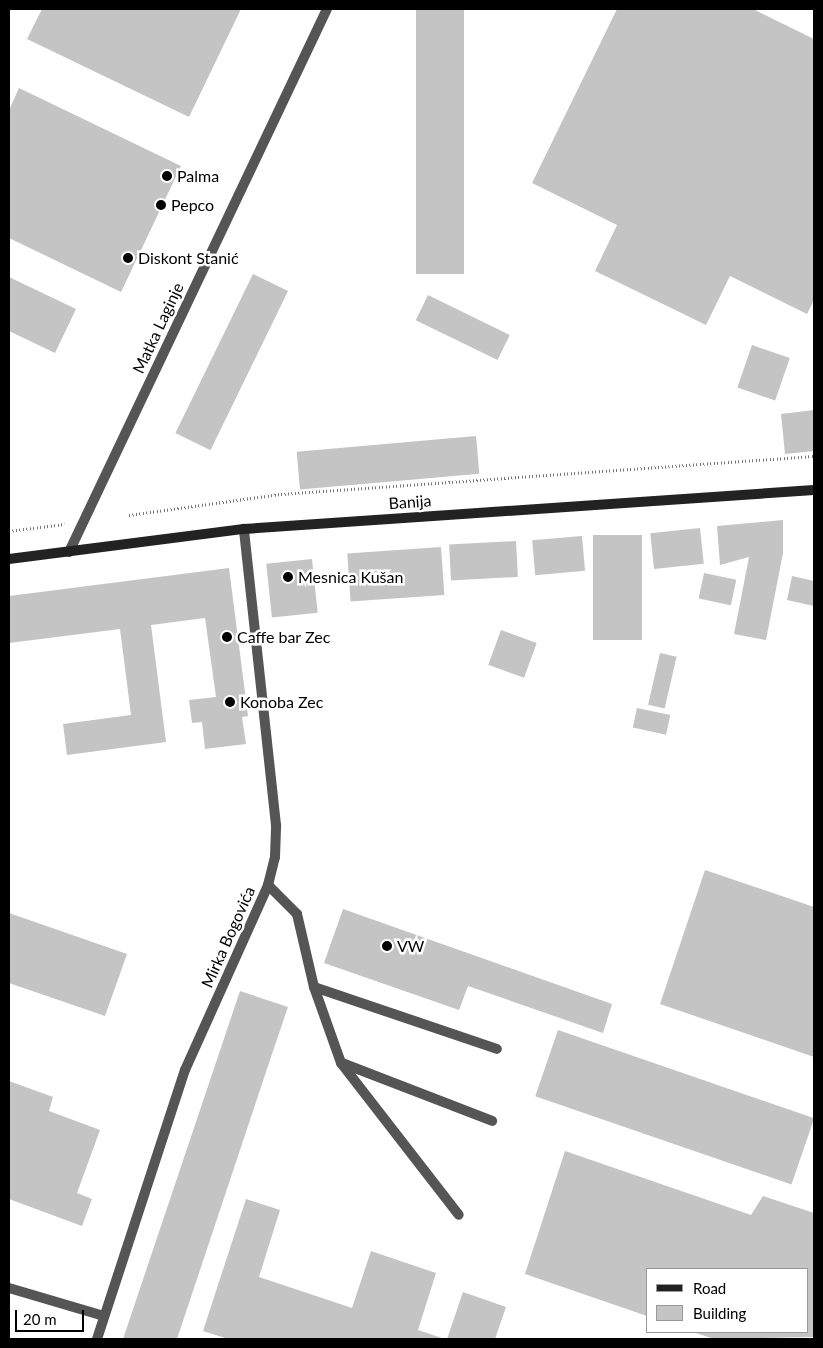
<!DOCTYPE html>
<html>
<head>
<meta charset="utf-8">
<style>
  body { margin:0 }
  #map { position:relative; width:823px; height:1348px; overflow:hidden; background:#fff; font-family:Lato,sans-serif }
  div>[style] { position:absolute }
  .building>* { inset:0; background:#c4c4c4; transform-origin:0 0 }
  .path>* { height:3px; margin-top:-1.5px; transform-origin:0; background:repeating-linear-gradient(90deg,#777 0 1px,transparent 0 3.5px) }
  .service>* { height:10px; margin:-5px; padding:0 5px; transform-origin:5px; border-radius:5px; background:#555 }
  .minor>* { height:10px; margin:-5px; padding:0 5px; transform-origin:5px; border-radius:5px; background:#555 }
  .secondary>* { height:10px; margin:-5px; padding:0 5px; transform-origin:5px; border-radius:5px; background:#222 }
  .dots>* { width:14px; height:14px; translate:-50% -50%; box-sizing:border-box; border:2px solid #fff; border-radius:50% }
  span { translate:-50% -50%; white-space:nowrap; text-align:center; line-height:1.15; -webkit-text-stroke:5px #fff; paint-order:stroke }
  .poi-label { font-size:16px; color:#000 }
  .left { translate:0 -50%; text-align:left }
  .street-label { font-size:16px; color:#000 }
  .frame { position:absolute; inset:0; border:10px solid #000; pointer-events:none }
  .legend { position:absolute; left:646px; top:1268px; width:162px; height:65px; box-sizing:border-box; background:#fff; border:1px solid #999; margin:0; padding:6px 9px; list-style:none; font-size:15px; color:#000 }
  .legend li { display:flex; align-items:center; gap:10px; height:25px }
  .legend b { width:25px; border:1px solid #999 }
  .scale { position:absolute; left:15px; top:1310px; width:69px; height:22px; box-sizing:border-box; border:2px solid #000; border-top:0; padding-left:6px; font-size:15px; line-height:18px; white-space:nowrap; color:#000; -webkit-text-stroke:4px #fff; paint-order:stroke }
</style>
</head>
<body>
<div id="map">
  <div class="building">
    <div style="clip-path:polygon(42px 9px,241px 9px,189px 117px,27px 39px)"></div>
    <div style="left:416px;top:9px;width:48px;height:265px"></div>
    <div style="clip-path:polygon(617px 9px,753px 9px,814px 39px,814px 300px,807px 314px,730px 276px,706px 325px,595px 271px,617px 225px,532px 183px)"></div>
    <div style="clip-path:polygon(19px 88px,181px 166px,121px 292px,9px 238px,9px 110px)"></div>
    <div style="left:253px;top:274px;width:39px;height:177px;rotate:26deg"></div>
    <div style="clip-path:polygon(9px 277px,76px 309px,55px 353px,9px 331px)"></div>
    <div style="left:428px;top:295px;width:91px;height:28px;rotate:26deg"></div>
    <div style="left:752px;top:345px;width:40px;height:45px;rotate:19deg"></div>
    <div style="clip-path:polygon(814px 410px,814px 451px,785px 454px,781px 414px)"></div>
    <div style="left:476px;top:436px;width:38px;height:180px;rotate:85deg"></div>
    <div style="clip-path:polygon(783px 520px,783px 553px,766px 640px,734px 634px,749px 557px,720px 565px,717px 526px)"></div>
    <div style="left:700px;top:528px;width:36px;height:50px;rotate:84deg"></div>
    <div style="left:593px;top:535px;width:49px;height:105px"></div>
    <div style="left:582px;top:536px;width:35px;height:50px;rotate:85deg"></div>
    <div style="left:516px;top:541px;width:36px;height:67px;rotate:87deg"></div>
    <div style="left:441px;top:547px;width:48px;height:94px;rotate:86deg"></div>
    <div style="left:312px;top:559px;width:54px;height:46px;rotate:84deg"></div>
    <div style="clip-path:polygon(229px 568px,248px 716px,242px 717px,246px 744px,205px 749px,202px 722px,192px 723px,189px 700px,216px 697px,205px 618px,151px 625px,166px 742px,67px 755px,63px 724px,131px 715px,120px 629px,9px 643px,9px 596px)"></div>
    <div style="left:704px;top:573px;width:33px;height:26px;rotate:12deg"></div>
    <div style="clip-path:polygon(792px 576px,814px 581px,814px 606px,787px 600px)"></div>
    <div style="left:501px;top:630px;width:38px;height:37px;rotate:20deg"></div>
    <div style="left:660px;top:653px;width:17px;height:53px;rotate:13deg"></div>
    <div style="left:637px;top:708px;width:34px;height:20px;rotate:12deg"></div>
    <div style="clip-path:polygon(705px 870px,814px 907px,814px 1057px,660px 1004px)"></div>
    <div style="clip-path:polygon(343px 909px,612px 1004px,603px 1033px,468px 986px,459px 1010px,324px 963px)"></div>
    <div style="clip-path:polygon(9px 913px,127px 954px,105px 1016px,9px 983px)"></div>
    <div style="clip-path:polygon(240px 991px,288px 1007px,270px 1060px,177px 1339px,123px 1339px)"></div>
    <div style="left:558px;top:1030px;width:271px;height:70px;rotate:19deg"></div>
    <div style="clip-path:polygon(9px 1081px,53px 1097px,49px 1111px,100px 1130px,77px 1193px,92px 1199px,82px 1226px,9px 1199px)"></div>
    <div style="clip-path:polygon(565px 1151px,751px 1215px,763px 1196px,814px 1213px,814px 1337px,714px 1339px,693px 1332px,807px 1332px,807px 1269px,647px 1269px,647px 1316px,525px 1274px)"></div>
    <div style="clip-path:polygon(246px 1199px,280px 1210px,259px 1277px,352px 1308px,371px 1251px,436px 1273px,418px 1330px,445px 1339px,228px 1339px,203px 1331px)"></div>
    <div style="clip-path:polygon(463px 1292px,506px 1307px,495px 1339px,447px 1339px)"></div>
  </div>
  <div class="path">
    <div style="left:129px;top:515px;width:153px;rotate:-7.9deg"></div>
    <div style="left:281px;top:494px;width:534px;rotate:-4.08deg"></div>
    <div style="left:9px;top:531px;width:56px;rotate:-7.1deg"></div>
  </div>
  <div class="service">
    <div style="left:268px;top:885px;width:41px;rotate:45deg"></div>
    <div style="left:297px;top:914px;width:75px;rotate:76.9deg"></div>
    <div style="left:314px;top:987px;width:81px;rotate:70.4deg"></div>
    <div style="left:341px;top:1063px;width:192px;rotate:52.2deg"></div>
    <div style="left:314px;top:987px;width:193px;rotate:18.7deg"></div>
    <div style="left:342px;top:1063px;width:161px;rotate:21.1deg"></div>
    <div style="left:9px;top:1288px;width:99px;rotate:16.4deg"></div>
  </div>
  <div class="minor">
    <div style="left:69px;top:552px;width:601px;rotate:-64.59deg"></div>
    <div style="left:97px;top:1339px;width:283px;rotate:-71.9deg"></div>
    <div style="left:185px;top:1070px;width:203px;rotate:-65.8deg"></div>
    <div style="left:268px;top:885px;width:29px;rotate:-76deg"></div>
    <div style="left:275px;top:857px;width:32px;rotate:-88deg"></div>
    <div style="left:276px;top:825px;width:298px;rotate:-96.2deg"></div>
  </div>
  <div class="secondary">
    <div style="left:9px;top:559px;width:237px;rotate:-7.3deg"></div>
    <div style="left:244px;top:529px;width:571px;rotate:-3.91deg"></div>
  </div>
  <div class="dots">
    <div style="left:167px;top:176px;background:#000"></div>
    <div style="left:161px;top:205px;background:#000"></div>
    <div style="left:128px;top:258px;background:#000"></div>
    <div style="left:288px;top:577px;background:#000"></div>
    <div style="left:227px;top:637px;background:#000"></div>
    <div style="left:230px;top:702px;background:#000"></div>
    <div style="left:387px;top:946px;background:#000"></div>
  </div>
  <div class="poi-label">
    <span class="left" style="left:177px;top:176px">Palma</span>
    <span class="left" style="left:171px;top:205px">Pepco</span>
    <span class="left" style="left:138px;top:258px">Diskont Stanić</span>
    <span class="left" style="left:298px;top:577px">Mesnica Kušan</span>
    <span class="left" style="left:237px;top:637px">Caffe bar Zec</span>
    <span class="left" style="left:240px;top:702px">Konoba Zec</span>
    <span class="left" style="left:397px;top:946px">VW</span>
  </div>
  <div class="street-label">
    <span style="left:158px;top:328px;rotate:-65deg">Matka Laginje</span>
    <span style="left:410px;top:502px;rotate:-4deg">Banija</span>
    <span style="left:228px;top:937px;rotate:-66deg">Mirka Bogovića</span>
  </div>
  <div class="frame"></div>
  <ul class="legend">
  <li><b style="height:6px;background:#222"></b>Road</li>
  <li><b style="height:14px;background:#c4c4c4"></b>Building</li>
  </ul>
  <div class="scale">20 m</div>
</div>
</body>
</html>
